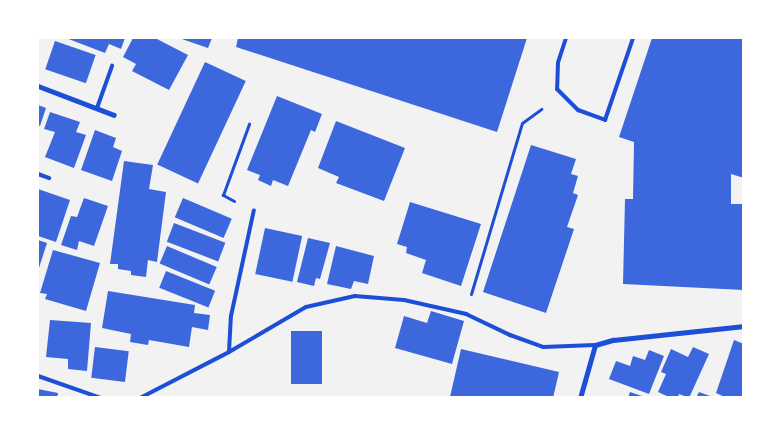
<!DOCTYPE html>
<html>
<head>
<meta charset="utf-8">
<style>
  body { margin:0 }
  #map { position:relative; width:781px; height:435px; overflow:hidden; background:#f2f2f2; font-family:Rubik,sans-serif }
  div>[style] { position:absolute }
  .building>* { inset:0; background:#3d67dc; transform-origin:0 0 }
  .path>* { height:3px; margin:-1.5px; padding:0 1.5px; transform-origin:1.5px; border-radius:1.5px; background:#1d4ed8 }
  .service>* { height:4px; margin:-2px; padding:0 2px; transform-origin:2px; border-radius:2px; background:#1d4ed8 }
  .minor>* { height:5px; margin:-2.5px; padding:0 2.5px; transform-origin:2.5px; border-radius:2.5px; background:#1d4ed8 }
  span { translate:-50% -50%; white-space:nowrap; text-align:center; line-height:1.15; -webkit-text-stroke:4px #fff; paint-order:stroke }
  .frame { position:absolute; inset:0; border:39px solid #fff; pointer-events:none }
</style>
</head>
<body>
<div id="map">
  <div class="building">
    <div style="clip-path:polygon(66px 38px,125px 38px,121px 49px,109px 44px,105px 53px)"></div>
    <div style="clip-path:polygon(133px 38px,155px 38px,188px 55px,169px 90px,132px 71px,136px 64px,123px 57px)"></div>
    <div style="clip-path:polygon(179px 38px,212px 38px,208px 48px)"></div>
    <div style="clip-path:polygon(238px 38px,527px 38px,497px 132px,236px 47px)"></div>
    <div style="clip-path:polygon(652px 38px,744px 38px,744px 178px,731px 174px,731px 204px,744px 204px,744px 290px,623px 284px,625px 199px,633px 199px,634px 142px,619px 137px)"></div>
    <div style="left:55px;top:41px;width:43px;height:30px;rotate:19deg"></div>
    <div style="left:205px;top:62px;width:45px;height:113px;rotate:25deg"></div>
    <div style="clip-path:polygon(277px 96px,322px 114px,315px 132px,311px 130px,288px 186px,273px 180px,271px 186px,258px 180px,260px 175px,247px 170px)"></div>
    <div style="clip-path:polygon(38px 105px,46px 108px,40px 126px,38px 125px)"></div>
    <div style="clip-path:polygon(50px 112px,80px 122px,76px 132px,86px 135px,74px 168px,45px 157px,55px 132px,44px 129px)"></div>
    <div style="clip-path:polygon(336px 121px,405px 148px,384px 201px,336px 183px,339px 177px,318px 168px)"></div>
    <div style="clip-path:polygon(95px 130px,116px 138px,113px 147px,122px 151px,112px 181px,81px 170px)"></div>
    <div style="clip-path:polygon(531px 145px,576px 159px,571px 174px,578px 176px,573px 193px,578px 195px,567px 227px,574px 229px,546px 313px,483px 292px)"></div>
    <div style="clip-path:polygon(124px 161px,153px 165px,149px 189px,166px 192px,157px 262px,148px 260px,146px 277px,131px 275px,131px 271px,118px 269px,118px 264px,110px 264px)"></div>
    <div style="clip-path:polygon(38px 189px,70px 200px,56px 242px,38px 236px)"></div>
    <div style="clip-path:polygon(84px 198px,108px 206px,94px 246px,79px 241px,77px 250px,61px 245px,71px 216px,77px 217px)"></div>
    <div style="left:183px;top:198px;width:53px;height:21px;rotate:23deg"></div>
    <div style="clip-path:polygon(410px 202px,481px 224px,461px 286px,422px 273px,426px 260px,406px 253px,407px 247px,397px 244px)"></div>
    <div style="left:174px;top:223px;width:55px;height:20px;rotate:21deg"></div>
    <div style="left:265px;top:228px;width:38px;height:47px;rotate:12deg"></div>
    <div style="clip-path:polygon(308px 238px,330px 243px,320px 279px,316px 278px,314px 286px,297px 282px)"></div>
    <div style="clip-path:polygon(38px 240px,47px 243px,38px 271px)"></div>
    <div style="left:167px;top:246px;width:54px;height:19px;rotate:23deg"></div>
    <div style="clip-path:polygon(336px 246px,374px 256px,368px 284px,354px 281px,351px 289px,327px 284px)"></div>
    <div style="clip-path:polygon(53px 250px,100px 263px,86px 311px,45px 299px,47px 294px,40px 293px)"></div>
    <div style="left:166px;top:271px;width:53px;height:18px;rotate:22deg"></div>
    <div style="clip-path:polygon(108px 291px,195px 305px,194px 313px,210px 315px,208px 330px,192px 327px,189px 347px,149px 340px,148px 345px,130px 342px,131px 334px,102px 328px)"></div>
    <div style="clip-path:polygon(431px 311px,464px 321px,452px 364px,395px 348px,404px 316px,427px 323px)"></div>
    <div style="clip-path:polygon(50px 320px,91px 323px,87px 371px,68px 369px,68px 359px,46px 357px)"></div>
    <div style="left:291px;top:331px;width:31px;height:53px"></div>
    <div style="clip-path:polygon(734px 340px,744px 344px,744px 398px,727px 398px,716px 393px)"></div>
    <div style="left:95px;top:347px;width:34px;height:31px;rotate:7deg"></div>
    <div style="clip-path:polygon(693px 347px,709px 354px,689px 398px,679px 394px,678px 398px,671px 398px,658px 392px,666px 374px,661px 372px,671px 349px,688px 357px)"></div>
    <div style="clip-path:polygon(461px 349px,559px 372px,553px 398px,450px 397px)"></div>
    <div style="clip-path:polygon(649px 350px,664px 356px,649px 394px,609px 379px,616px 361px,630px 366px,633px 356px,645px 360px)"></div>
    <div style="clip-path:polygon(38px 389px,58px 393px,57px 398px,38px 398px)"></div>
    <div style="clip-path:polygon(630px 392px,645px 397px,645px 398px,628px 398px)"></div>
    <div style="clip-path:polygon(699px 392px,713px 397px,713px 398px,696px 398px)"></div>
  </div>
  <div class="path">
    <div style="left:234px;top:201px;width:13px;rotate:-151deg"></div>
    <div style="left:223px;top:195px;width:76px;rotate:-69.9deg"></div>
    <div style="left:471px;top:294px;width:178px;rotate:-73.4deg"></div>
    <div style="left:522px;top:123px;width:24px;rotate:-36deg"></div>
  </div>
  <div class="service">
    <div style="left:566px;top:38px;width:26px;rotate:108deg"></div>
    <div style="left:558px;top:63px;width:26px;rotate:92deg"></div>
    <div style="left:557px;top:89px;width:30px;rotate:45deg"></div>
    <div style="left:578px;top:110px;width:29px;rotate:20deg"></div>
    <div style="left:605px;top:120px;width:87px;rotate:-71.1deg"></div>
    <div style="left:97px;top:108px;width:45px;rotate:-70.3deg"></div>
    <div style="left:38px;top:174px;width:12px;rotate:20deg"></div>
    <div style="left:229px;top:352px;width:36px;rotate:-87deg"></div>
    <div style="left:231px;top:316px;width:108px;rotate:-77.8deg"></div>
    <div style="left:38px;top:376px;width:67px;rotate:19.2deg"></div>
    <div style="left:140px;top:398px;width:100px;rotate:-27.3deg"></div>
    <div style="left:229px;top:352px;width:89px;rotate:-30.3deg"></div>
    <div style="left:306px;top:307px;width:50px;rotate:-12.7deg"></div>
    <div style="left:355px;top:296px;width:49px;rotate:4.7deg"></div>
    <div style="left:404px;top:300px;width:64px;rotate:12.7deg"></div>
    <div style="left:466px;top:314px;width:49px;rotate:25.5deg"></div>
    <div style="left:510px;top:335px;width:35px;rotate:20deg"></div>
    <div style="left:543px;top:347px;width:52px;rotate:-2.2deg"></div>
  </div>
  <div class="minor">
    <div style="left:38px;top:86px;width:81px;rotate:20.9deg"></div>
    <div style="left:580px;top:398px;width:55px;rotate:-74.2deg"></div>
    <div style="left:595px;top:345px;width:19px;rotate:-16deg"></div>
    <div style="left:613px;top:340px;width:132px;rotate:-6.1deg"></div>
  </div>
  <div class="frame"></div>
</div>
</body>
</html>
